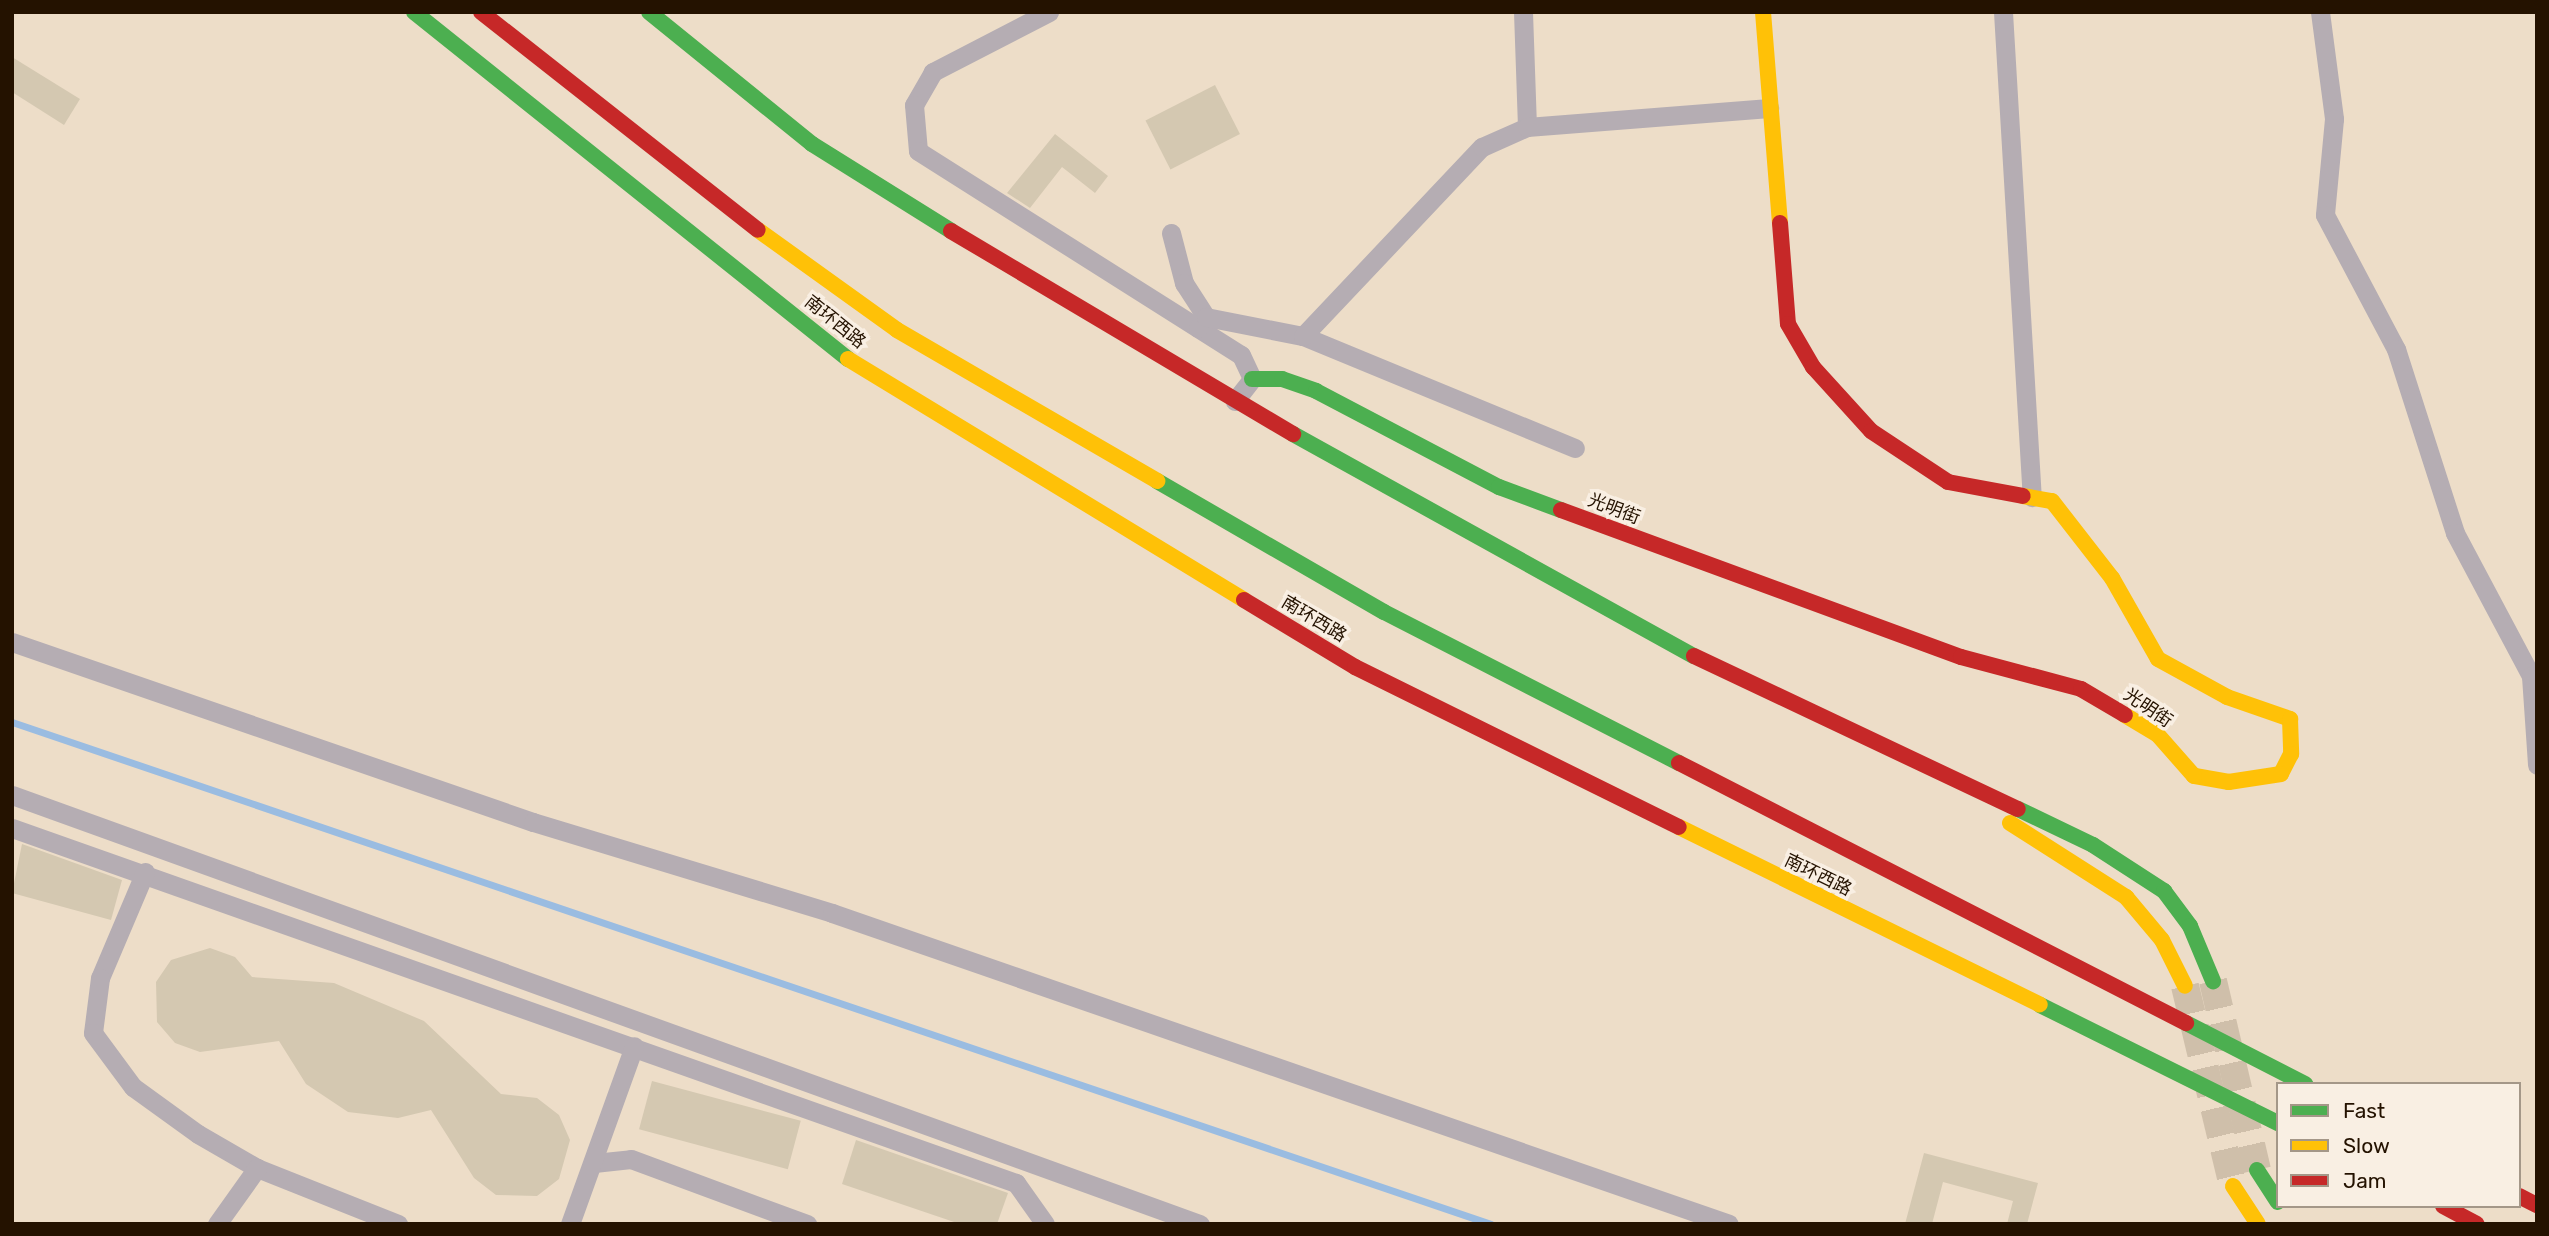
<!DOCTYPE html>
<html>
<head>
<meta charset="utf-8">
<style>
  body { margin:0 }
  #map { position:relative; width:2549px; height:1236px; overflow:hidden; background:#edddc8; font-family:Rubik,"Noto Sans SC",sans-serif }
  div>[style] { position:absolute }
  .stream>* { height:7px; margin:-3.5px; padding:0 3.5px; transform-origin:3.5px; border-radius:3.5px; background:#9abce1 }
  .building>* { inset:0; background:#d4c8b1; transform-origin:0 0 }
  .secondary-tunnel>* { height:28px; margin-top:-14px; transform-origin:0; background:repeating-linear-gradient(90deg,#cfbfaa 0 28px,transparent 0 42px) }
  .street>* { height:19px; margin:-9.5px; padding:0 9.5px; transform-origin:9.5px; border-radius:9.5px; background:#b5adb3 }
  .fast>* { height:16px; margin:-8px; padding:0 8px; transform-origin:8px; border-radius:8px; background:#4caf50 }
  .slow>* { height:16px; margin:-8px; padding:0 8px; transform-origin:8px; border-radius:8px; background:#ffc107 }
  .jam>* { height:16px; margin:-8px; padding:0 8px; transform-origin:8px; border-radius:8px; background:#c62828 }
  span { translate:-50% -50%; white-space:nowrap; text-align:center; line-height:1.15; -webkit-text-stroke:7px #f9efe3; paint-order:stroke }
  .street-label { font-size:18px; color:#241200 }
  .frame { position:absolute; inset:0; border:14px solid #241200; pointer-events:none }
  .legend { position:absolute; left:2276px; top:1082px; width:245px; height:126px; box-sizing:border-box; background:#f9efe3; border:2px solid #a49788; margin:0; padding:9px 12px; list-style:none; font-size:21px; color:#241200 }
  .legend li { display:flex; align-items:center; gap:14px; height:35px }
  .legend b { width:35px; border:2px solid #a49788 }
</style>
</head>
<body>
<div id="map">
  <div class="stream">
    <div style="left:12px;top:722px;width:1562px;rotate:18.75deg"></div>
  </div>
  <div class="building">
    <div style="clip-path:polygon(12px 57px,80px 99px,64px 125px,12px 92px)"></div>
    <div style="left:1215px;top:85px;width:55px;height:78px;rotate:63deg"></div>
    <div style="clip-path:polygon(1055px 134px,1108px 176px,1095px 193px,1062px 167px,1030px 208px,1007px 193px)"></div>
    <div style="clip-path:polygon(22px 844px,122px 880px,111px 920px,12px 893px)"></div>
    <div style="clip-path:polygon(210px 948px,235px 957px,252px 977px,334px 983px,424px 1021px,501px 1094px,537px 1098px,559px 1115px,570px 1140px,559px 1179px,537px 1196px,496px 1195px,474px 1178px,431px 1110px,398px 1118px,348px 1112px,306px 1084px,279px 1041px,200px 1052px,175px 1043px,157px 1022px,156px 982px,171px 960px)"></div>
    <div style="left:652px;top:1081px;width:154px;height:50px;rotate:15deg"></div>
    <div style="clip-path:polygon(856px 1140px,1008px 1193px,997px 1224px,960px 1224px,842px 1184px)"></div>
    <div style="clip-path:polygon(1924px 1153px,2038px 1183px,2027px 1224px,2007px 1224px,2013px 1201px,1943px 1182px,1932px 1224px,1905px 1224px)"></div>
  </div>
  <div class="secondary-tunnel">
    <div style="left:2213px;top:981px;width:194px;rotate:76.9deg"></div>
    <div style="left:2185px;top:986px;width:206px;rotate:76.5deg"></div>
  </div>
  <div class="street">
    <div style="left:1049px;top:12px;width:131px;rotate:152.7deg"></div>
    <div style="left:933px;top:72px;width:38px;rotate:120deg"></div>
    <div style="left:914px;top:105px;width:46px;rotate:85deg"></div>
    <div style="left:918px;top:151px;width:382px;rotate:32.3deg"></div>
    <div style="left:1241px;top:355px;width:26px;rotate:65deg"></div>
    <div style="left:1252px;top:379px;width:28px;rotate:128deg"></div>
    <div style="left:1523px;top:12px;width:115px;rotate:88deg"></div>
    <div style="left:2003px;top:12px;width:486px;rotate:86.6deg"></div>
    <div style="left:2320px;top:12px;width:108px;rotate:82.5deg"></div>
    <div style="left:2334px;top:119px;width:96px;rotate:95.4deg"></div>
    <div style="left:2325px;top:215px;width:152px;rotate:62.1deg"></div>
    <div style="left:2396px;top:349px;width:193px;rotate:72.2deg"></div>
    <div style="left:2455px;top:533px;width:162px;rotate:62deg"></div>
    <div style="left:2531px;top:676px;width:89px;rotate:86.1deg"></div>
    <div style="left:1171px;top:233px;width:52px;rotate:75.4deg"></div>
    <div style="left:1184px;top:283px;width:40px;rotate:57.1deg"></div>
    <div style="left:1198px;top:328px;width:14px;rotate:-54deg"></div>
    <div style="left:1206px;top:317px;width:99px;rotate:11.1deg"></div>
    <div style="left:1303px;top:336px;width:294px;rotate:22.4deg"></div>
    <div style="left:1303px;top:336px;width:260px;rotate:-46.6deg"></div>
    <div style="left:1482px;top:147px;width:49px;rotate:-24deg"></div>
    <div style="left:1527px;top:127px;width:243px;rotate:-4.5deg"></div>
    <div style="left:12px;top:642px;width:551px;rotate:19.06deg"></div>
    <div style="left:533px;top:822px;width:313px;rotate:16.9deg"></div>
    <div style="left:832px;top:913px;width:949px;rotate:19.12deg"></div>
    <div style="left:12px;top:795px;width:1263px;rotate:19.86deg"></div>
    <div style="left:12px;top:828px;width:1065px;rotate:19.47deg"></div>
    <div style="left:1016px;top:1183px;width:50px;rotate:54.7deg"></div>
    <div style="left:145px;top:872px;width:115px;rotate:113deg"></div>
    <div style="left:100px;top:978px;width:55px;rotate:97.3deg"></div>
    <div style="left:93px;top:1033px;width:67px;rotate:53.5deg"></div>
    <div style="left:133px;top:1087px;width:80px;rotate:35.9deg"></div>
    <div style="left:198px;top:1134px;width:68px;rotate:30deg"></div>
    <div style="left:257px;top:1168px;width:152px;rotate:21.7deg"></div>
    <div style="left:594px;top:1163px;width:37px;rotate:-6deg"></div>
    <div style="left:631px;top:1159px;width:188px;rotate:20.3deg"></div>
    <div style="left:217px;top:1224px;width:69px;rotate:-54.5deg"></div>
    <div style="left:570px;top:1224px;width:189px;rotate:-70.2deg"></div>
  </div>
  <div class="fast">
    <div style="left:414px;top:12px;width:556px;rotate:38.64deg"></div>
    <div style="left:649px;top:12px;width:210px;rotate:39deg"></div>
    <div style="left:812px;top:144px;width:164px;rotate:32deg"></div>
    <div style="left:1252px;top:379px;width:30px"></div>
    <div style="left:1282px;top:379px;width:36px;rotate:19deg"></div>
    <div style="left:1316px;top:391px;width:207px;rotate:27.7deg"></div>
    <div style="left:1499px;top:487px;width:66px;rotate:20.4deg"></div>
    <div style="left:1293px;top:434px;width:458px;rotate:29deg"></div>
    <div style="left:1157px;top:481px;width:262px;rotate:30deg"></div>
    <div style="left:1384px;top:612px;width:331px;rotate:27.1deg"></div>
    <div style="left:2018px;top:809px;width:83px;rotate:25.6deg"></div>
    <div style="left:2093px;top:845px;width:85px;rotate:32.9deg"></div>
    <div style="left:2164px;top:891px;width:44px;rotate:53.4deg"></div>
    <div style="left:2190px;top:926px;width:60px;rotate:67.3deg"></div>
    <div style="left:2040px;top:1005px;width:266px;rotate:26.4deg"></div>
    <div style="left:2186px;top:1023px;width:134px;rotate:27.1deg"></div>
    <div style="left:2257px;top:1170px;width:38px;rotate:57deg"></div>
  </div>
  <div class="slow">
    <div style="left:1763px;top:12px;width:212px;rotate:85.4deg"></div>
    <div style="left:758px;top:230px;width:171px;rotate:35.7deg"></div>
    <div style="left:897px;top:330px;width:301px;rotate:30.1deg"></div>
    <div style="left:848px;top:359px;width:464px;rotate:31.3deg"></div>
    <div style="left:2023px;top:496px;width:29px;rotate:10deg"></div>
    <div style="left:2052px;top:501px;width:98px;rotate:52.1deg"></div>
    <div style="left:2112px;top:578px;width:93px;rotate:60.4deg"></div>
    <div style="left:2158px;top:659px;width:79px;rotate:28.8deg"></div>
    <div style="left:2227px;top:697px;width:67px;rotate:19.2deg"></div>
    <div style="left:2290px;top:719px;width:35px;rotate:88deg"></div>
    <div style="left:2291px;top:754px;width:22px;rotate:117deg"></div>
    <div style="left:2281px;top:774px;width:53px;rotate:171.3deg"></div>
    <div style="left:2229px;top:782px;width:36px;rotate:-170deg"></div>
    <div style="left:2194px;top:776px;width:55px;rotate:-131.3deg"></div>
    <div style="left:2158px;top:735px;width:39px;rotate:-149deg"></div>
    <div style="left:2010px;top:823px;width:138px;rotate:32.5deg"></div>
    <div style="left:2126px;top:897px;width:56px;rotate:50.1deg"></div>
    <div style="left:2162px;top:940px;width:51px;rotate:63.4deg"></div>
    <div style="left:1679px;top:827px;width:402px;rotate:26.2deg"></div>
    <div style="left:2233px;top:1186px;width:45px;rotate:56.7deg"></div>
  </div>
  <div class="jam">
    <div style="left:481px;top:12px;width:352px;rotate:38.2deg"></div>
    <div style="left:1780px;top:223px;width:101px;rotate:85.5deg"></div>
    <div style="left:1788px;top:324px;width:50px;rotate:59.8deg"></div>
    <div style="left:1813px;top:367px;width:86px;rotate:47.8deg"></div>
    <div style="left:1871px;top:431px;width:92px;rotate:33.5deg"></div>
    <div style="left:1948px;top:482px;width:76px;rotate:10.6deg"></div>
    <div style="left:951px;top:231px;width:398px;rotate:30.7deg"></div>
    <div style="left:1561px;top:510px;width:426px;rotate:20.2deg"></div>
    <div style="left:1961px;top:657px;width:124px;rotate:14.9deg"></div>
    <div style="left:2081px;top:689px;width:51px;rotate:30.6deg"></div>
    <div style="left:1244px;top:600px;width:130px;rotate:31.1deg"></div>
    <div style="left:1355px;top:667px;width:361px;rotate:26.3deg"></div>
    <div style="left:1694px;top:656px;width:358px;rotate:25.3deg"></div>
    <div style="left:1679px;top:763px;width:570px;rotate:27.15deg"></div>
    <div style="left:2519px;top:1196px;width:20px;rotate:27deg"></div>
    <div style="left:2443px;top:1206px;width:38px;rotate:28deg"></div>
  </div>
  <div class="street-label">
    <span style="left:835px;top:322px;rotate:39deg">南环西路</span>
    <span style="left:1614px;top:509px;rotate:21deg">光明街</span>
    <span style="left:1314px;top:619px;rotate:31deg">南环西路</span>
    <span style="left:2148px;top:708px;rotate:34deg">光明街</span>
    <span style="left:1818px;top:875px;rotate:26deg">南环西路</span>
  </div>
  <div class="frame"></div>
  <ul class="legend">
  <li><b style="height:9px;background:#4caf50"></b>Fast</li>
  <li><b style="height:9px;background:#ffc107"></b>Slow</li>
  <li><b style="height:9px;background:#c62828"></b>Jam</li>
  </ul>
</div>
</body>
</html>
